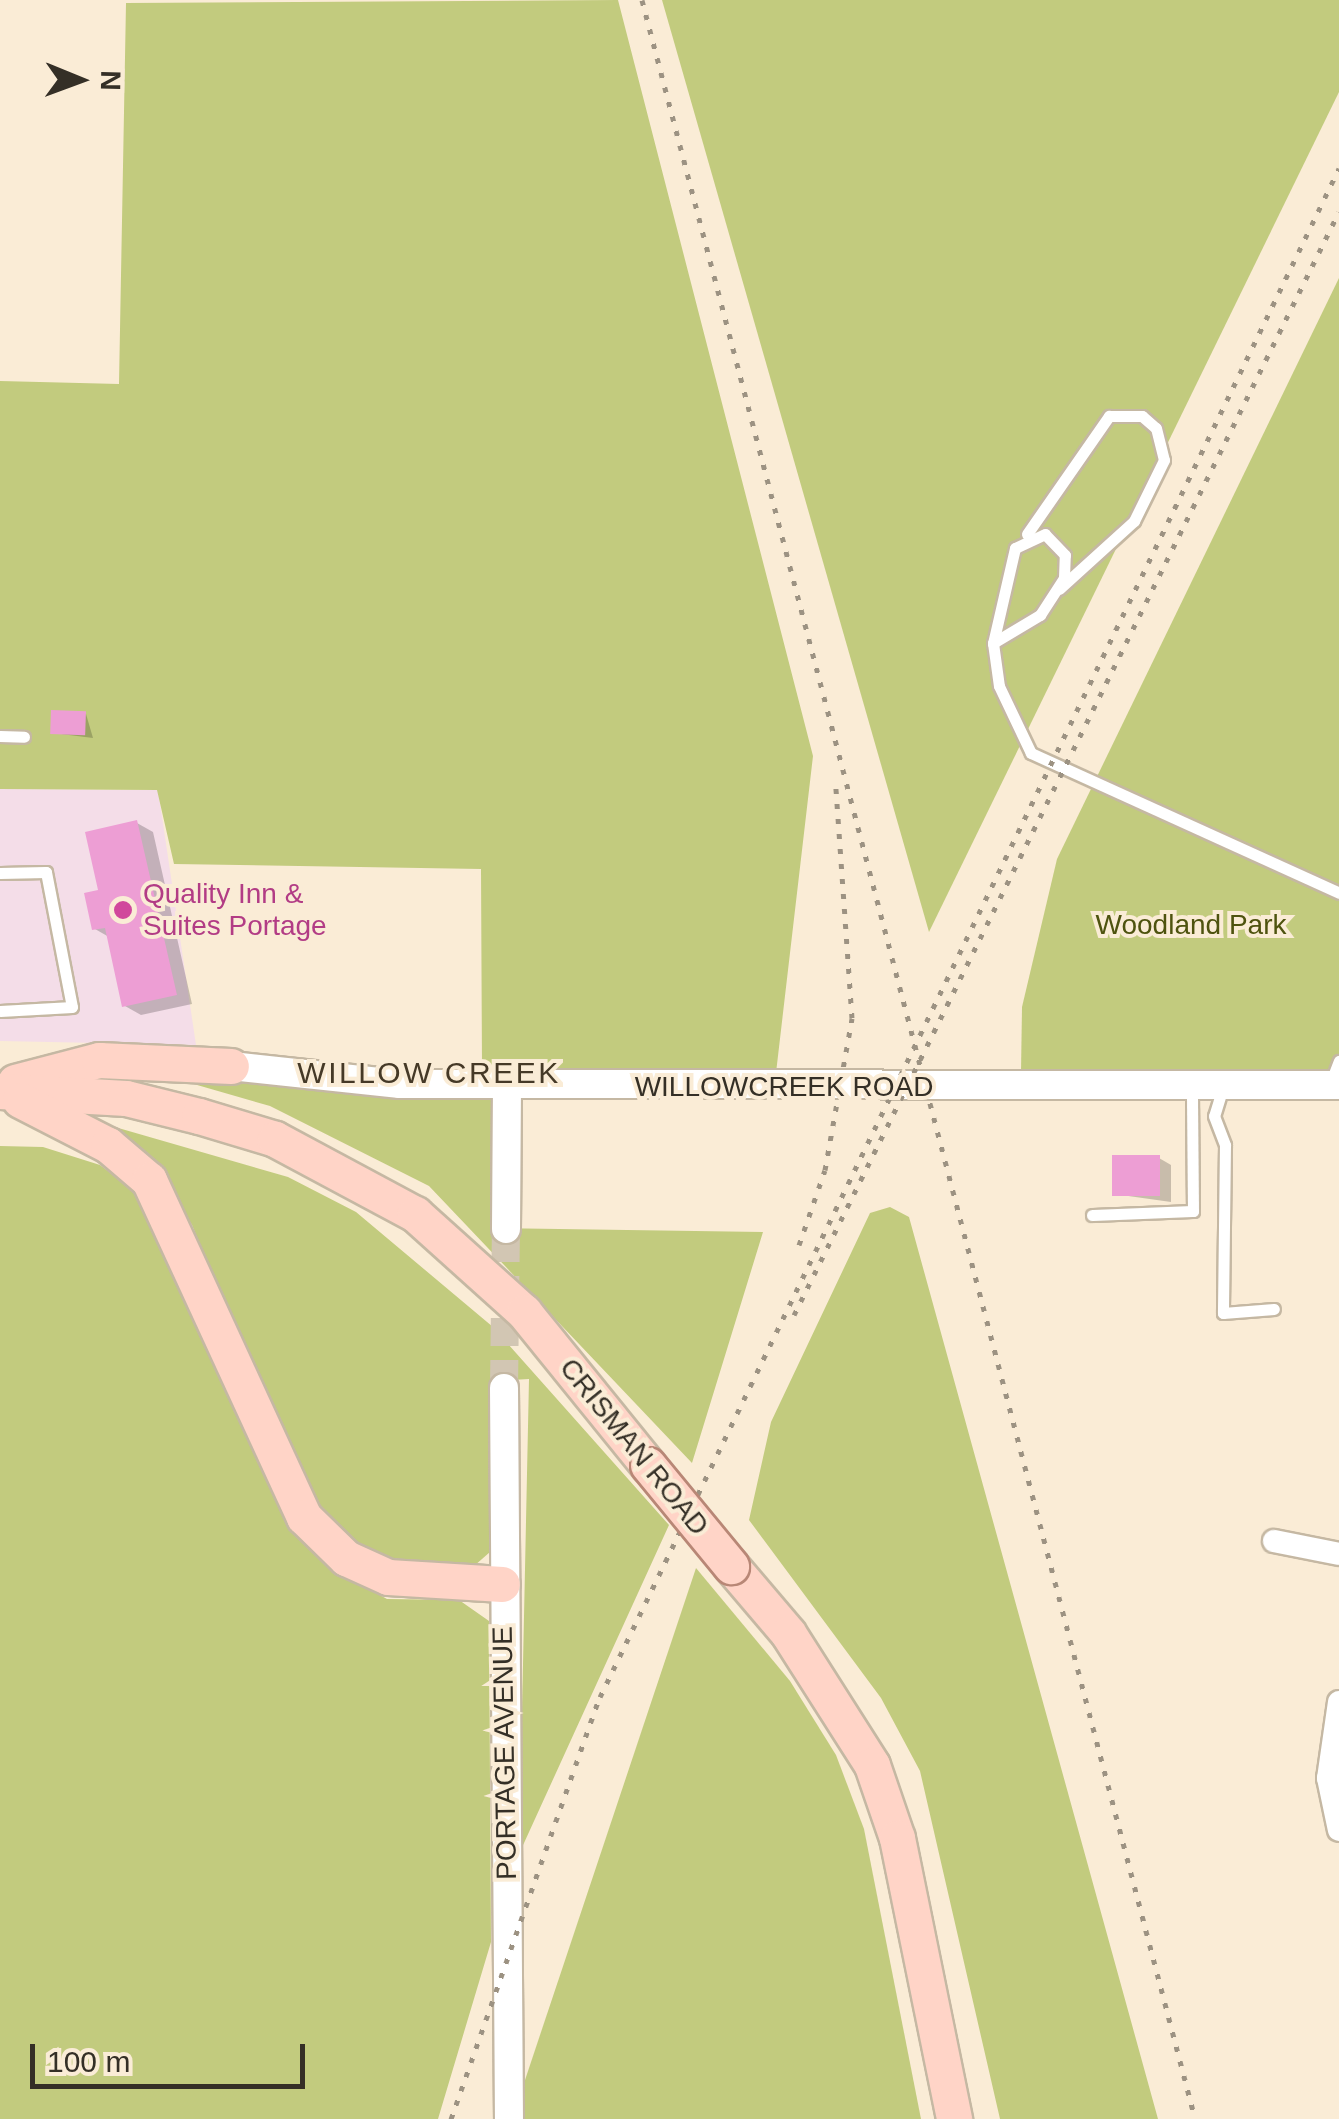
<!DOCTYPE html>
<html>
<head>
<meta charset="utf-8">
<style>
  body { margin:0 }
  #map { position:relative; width:1339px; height:2119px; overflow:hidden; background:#faecd6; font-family:Arial,sans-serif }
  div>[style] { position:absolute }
  .commercial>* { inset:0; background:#f4dde8 }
  .green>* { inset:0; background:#c2cb7e }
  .shadow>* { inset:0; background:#0003 }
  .building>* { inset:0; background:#ed9ed4; transform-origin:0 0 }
  .tertiary-tunnel>* { height:28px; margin-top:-14px; transform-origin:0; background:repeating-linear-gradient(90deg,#d2c6b3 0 28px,transparent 0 42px) }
  .roads { filter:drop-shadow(2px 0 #c5b8a3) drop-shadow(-2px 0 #c5b8a3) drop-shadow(0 2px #c5b8a3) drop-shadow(0 -2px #c5b8a3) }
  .service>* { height:11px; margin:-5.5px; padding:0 5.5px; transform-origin:5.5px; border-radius:5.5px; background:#fff }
  .minor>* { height:22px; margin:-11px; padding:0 11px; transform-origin:11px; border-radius:11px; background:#fff }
  .tertiary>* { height:28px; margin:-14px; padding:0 14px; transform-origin:14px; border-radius:14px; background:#fff }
  .primary>* { height:35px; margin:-17.5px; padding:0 17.5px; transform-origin:17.5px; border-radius:17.5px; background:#ffd4c7 }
  .rail>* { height:5px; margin-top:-2.5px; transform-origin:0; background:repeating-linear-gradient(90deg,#9c9282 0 5px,transparent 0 15px) }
  .bridges { filter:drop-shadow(2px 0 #b88776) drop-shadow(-2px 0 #b88776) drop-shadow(0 2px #b88776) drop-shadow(0 -2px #b88776) }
  .primary-bridge>* { height:35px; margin:-17.5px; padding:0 17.5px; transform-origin:17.5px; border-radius:17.5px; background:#ffd4c7 }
  .dots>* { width:28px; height:28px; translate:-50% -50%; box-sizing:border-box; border:5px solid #faecd6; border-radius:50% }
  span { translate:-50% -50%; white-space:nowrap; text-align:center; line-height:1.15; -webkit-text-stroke:8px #faecd6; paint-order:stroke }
  .hotel-label { font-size:28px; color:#b23c85 }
  .left { translate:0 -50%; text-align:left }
  .park-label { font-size:28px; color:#4e530f }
  .street-label { font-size:28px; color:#342f26 }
  .neighbourhood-label { font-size:30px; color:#453927; letter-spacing:2.5px }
  .north { position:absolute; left:30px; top:30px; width:100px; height:100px; -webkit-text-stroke:8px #faecd6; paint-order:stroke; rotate:91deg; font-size:28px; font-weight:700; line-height:40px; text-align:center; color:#342f26 }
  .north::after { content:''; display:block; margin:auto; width:35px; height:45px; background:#342f26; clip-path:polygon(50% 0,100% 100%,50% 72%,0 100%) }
  .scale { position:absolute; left:30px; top:2044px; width:275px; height:45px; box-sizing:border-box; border:5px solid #342f26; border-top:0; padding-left:12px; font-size:30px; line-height:35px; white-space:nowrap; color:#342f26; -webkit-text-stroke:8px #faecd6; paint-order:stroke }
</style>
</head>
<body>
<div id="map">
  <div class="commercial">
    <div style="clip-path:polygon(0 789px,158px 790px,196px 1045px,0 1041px)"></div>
  </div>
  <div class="green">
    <div style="clip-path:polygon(618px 0,813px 756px,776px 1073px,482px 1069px,481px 869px,174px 864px,157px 790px,0 789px,0 381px,119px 384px,126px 3px)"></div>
    <div style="clip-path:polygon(662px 0,1339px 0,1339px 92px,929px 932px)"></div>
    <div style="clip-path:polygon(1339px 278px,1339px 1075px,1021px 1073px,1022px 1007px,1057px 859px)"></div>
    <div style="clip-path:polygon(159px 1074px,376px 1096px,493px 1096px,494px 1228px,763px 1232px,692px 1463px,429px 1186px,270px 1106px)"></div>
    <div style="clip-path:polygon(101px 1123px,288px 1177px,356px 1212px,493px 1327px,669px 1525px,519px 1854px,529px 1379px,494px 1381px,490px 1552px,474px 1566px,375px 1557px,327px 1521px,290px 1466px,192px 1225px,159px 1171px)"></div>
    <div style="clip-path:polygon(0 1146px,43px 1147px,100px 1165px,142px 1197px,277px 1503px,336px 1571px,387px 1599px,459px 1600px,489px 1621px,491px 1942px,438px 2119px,0 2119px)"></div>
    <div style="clip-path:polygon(890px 1207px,909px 1217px,1158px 2119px,1000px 2119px,920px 1771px,881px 1698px,749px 1520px,771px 1422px,870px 1213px)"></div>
    <div style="clip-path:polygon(696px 1568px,790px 1681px,836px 1755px,864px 1829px,921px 2119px,512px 2119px)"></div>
  </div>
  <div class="shadow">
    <div style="clip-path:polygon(86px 714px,93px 738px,53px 733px)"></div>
    <div style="clip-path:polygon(137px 823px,153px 832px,192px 1004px,141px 1015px,125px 1006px,109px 937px,95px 929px,101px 892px)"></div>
    <div style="clip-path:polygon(1159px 1158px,1171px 1165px,1171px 1202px,1114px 1194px)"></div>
  </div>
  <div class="building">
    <div style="left:51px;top:710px;width:35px;height:24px;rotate:2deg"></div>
    <div style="clip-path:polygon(137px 820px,177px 995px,122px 1007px,105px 928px,92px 930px,84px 893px,98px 890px,85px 832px)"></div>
    <div style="left:1112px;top:1155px;width:48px;height:41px"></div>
  </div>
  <div class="tertiary-tunnel">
    <div style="left:504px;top:1388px;width:159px;rotate:-89.3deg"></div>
  </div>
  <div class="roads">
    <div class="service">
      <div style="left:1027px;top:534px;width:144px;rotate:-55.2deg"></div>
      <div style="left:1109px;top:416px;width:33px"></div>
      <div style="left:1142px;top:416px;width:18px;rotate:41deg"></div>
      <div style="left:1156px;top:428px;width:33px;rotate:76deg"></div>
      <div style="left:1164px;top:460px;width:68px;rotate:116.2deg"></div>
      <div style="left:1134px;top:521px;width:101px;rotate:137.8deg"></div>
      <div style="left:993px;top:643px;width:55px;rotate:-30.8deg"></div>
      <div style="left:1040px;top:615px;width:44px;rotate:-57deg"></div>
      <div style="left:1064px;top:578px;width:23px;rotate:-88deg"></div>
      <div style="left:1065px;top:555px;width:29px;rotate:-134deg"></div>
      <div style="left:1045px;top:534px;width:33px;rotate:155deg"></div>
      <div style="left:1015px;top:548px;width:98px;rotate:103deg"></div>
      <div style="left:993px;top:643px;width:43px;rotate:82.1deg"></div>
      <div style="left:999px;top:686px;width:74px;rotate:64.5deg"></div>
      <div style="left:1031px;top:753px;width:338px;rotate:24.4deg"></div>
      <div style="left:0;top:736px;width:24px;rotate:2deg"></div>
      <div style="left:0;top:873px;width:46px;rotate:-1.2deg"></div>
      <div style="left:46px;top:872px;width:137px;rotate:79.1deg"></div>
      <div style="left:72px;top:1007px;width:72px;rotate:176.8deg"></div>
      <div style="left:1330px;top:1084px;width:25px;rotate:-69deg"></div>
      <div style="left:1223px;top:1087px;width:30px;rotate:107deg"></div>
      <div style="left:1214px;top:1116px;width:31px;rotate:69deg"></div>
      <div style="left:1225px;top:1145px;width:168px;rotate:90.7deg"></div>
      <div style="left:1223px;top:1313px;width:51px;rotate:-4.5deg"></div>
      <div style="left:1092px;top:1215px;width:101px;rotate:-2.3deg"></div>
      <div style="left:1193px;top:1211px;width:124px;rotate:-90.5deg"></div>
    </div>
    <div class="minor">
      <div style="left:1274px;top:1541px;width:66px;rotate:11.3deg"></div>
      <div style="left:1339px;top:1702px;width:77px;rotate:98.2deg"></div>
      <div style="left:1328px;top:1778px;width:53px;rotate:78.1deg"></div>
    </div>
    <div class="tertiary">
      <div style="left:231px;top:1066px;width:170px;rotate:6.1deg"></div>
      <div style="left:400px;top:1084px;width:939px;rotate:0.06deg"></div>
      <div style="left:506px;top:1229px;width:144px;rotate:-89.6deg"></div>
      <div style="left:504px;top:1388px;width:731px;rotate:89.61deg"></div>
    </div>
    <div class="primary">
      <div style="left:15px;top:1082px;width:87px;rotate:-14.7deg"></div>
      <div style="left:99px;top:1060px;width:132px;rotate:2.6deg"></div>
      <div style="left:0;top:1091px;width:126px;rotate:3.2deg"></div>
      <div style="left:126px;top:1098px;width:75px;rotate:13.9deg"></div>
      <div style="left:199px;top:1116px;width:79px;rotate:16.8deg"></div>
      <div style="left:275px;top:1139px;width:159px;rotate:28.2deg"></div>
      <div style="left:415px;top:1214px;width:147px;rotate:42deg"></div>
      <div style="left:524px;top:1312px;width:197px;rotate:51deg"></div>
      <div style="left:20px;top:1100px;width:99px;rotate:27.1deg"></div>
      <div style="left:108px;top:1145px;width:54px;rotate:40.5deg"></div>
      <div style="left:149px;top:1180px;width:371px;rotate:65.3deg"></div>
      <div style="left:304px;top:1517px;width:59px;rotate:44.3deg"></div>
      <div style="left:346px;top:1558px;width:46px;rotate:24.3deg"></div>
      <div style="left:388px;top:1577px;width:114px;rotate:3.5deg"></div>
      <div style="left:731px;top:1566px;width:88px;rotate:49.6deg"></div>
      <div style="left:788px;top:1633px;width:156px;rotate:57.5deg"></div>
      <div style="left:872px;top:1765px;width:77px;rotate:71.1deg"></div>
      <div style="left:897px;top:1838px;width:287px;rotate:78.5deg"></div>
    </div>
  </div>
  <div class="rail">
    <div style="left:642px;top:0;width:2190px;rotate:75.37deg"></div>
    <div style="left:799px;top:1245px;width:79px;rotate:-70.9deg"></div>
    <div style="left:825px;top:1170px;width:154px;rotate:-79.9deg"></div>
    <div style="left:852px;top:1018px;width:231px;rotate:-94deg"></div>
    <div style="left:794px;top:1315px;width:1230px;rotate:-63.71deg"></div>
    <div style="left:451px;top:2119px;width:448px;rotate:-70.6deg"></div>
    <div style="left:600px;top:1697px;width:1698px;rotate:-64.2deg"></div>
  </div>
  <div class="bridges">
    <div class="primary-bridge">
      <div style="left:648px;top:1465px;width:131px;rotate:50.6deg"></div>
    </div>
  </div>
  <div class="dots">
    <div style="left:123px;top:910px;background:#d1479c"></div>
  </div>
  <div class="hotel-label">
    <span class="left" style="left:143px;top:910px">Quality Inn &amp;<br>Suites Portage</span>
  </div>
  <div class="park-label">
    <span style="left:1191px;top:925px">Woodland Park</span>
  </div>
  <div class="street-label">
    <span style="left:784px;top:1087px">WILLOWCREEK ROAD</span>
    <span style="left:634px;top:1447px;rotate:51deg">CRISMAN ROAD</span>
    <span style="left:505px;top:1753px;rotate:-91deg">PORTAGE AVENUE</span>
  </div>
  <div class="neighbourhood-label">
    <span style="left:429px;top:1073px">WILLOW CREEK</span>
  </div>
  <div class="north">N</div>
  <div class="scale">100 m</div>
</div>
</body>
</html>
